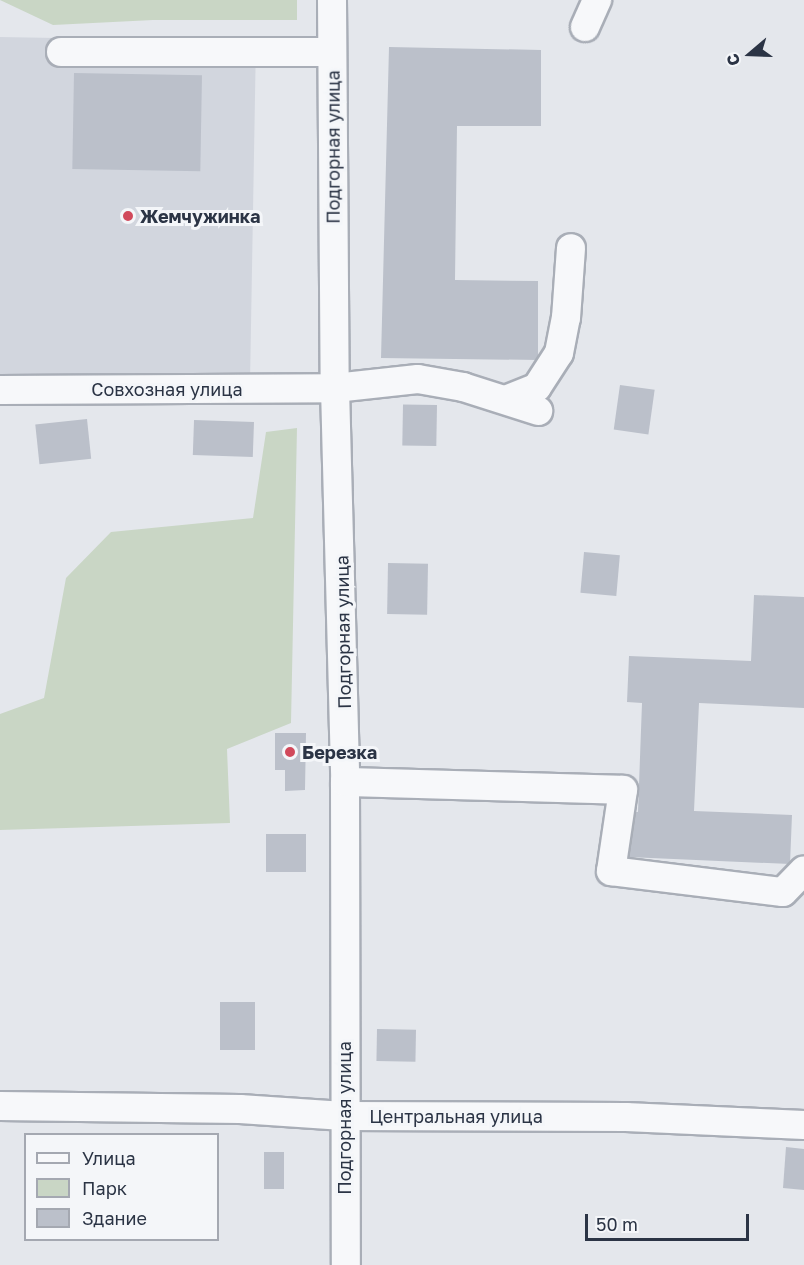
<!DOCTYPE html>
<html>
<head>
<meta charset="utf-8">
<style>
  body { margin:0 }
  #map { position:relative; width:804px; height:1265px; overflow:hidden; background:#e4e7ec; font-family:"Golos Text",sans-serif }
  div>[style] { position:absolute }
  .built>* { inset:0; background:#d2d6de; transform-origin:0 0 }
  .green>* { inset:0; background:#c9d6c5 }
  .building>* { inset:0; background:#bbc0ca; transform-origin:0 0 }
  .roads { filter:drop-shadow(2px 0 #a9aeb7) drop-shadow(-2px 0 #a9aeb7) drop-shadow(0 2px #a9aeb7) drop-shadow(0 -2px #a9aeb7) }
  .minor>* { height:28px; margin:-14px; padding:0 14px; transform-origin:14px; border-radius:14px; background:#f7f8fa }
  .dots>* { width:16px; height:16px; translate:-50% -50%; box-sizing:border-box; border:3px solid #f4f6f9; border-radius:50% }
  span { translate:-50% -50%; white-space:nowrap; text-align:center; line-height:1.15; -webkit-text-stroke:6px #f4f6f9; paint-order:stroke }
  .street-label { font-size:18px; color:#2b3445 }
  .poi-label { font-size:18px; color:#2b3445; font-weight:700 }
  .left { translate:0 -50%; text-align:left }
  .legend { position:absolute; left:24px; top:1133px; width:195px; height:108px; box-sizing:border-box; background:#f4f6f9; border:2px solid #a4a8b1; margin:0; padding:8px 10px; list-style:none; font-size:18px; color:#2b3445 }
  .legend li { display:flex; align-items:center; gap:12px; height:30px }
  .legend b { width:30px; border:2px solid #a4a8b1 }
  .north { position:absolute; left:720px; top:24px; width:60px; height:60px; -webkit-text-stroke:4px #f4f6f9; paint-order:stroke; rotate:251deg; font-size:16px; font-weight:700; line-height:24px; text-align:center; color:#2b3445 }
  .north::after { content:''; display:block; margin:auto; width:21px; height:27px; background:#2b3445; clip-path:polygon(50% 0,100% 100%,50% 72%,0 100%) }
  .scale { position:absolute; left:585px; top:1214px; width:164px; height:27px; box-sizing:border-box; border:3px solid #2b3445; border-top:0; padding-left:8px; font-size:18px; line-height:21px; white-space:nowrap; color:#2b3445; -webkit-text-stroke:4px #f4f6f9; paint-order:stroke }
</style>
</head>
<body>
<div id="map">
  <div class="built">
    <div style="left:0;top:37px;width:256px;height:344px;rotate:1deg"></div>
  </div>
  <div class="green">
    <div style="clip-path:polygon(0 0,297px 0,297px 20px,153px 20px,53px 25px)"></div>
    <div style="clip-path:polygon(297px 428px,291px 723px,227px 749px,230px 823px,0 830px,0 714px,44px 698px,66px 578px,111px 532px,253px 518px,266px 432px)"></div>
  </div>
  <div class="building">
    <div style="clip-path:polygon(389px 47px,541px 50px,541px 126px,457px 126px,455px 280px,538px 281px,538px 360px,381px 358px)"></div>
    <div style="left:74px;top:73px;width:128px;height:96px;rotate:1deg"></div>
    <div style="left:620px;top:385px;width:35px;height:45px;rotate:8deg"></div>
    <div style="left:437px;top:405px;width:41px;height:34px;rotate:91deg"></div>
    <div style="left:87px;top:419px;width:40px;height:52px;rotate:84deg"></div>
    <div style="left:254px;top:422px;width:35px;height:60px;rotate:92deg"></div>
    <div style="left:584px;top:552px;width:36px;height:41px;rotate:5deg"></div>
    <div style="left:388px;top:563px;width:40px;height:51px;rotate:1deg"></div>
    <div style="clip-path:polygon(754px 595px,804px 597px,804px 708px,699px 703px,694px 811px,792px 815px,790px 864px,628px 857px,630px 811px,638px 812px,642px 703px,627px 702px,629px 656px,751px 661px)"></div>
    <div style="clip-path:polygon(275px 733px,306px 733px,305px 790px,285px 791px,285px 770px,275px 770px)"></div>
    <div style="left:266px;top:834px;width:40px;height:38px"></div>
    <div style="left:220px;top:1002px;width:35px;height:48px"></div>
    <div style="left:377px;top:1029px;width:39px;height:32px;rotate:1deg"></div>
    <div style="clip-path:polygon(786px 1147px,804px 1149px,804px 1190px,783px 1188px)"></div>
    <div style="left:264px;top:1152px;width:20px;height:37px"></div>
  </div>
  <div class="roads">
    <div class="minor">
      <div style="left:332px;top:0;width:388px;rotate:89.6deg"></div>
      <div style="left:335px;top:388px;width:394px;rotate:88.5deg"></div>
      <div style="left:345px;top:782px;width:483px;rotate:89.9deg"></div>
      <div style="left:585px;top:27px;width:30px;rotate:-66deg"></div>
      <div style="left:61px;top:52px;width:271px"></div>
      <div style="left:0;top:390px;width:335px;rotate:-0.3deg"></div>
      <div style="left:335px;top:388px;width:83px;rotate:-6.2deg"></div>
      <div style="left:418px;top:379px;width:46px;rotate:10.1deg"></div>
      <div style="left:463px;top:387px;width:79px;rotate:17.7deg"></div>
      <div style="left:508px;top:399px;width:31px;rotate:-22deg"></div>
      <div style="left:537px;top:387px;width:40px;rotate:-57.1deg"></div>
      <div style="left:559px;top:353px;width:36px;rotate:-79deg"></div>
      <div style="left:566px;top:318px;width:70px;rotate:-85.9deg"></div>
      <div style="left:345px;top:782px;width:278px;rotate:1.6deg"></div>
      <div style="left:623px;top:790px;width:82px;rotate:98.4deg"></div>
      <div style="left:611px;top:871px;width:173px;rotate:7deg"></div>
      <div style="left:783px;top:892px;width:30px;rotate:-46deg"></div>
      <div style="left:0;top:1106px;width:240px;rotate:0.7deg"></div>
      <div style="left:240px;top:1109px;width:104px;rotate:3.9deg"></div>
      <div style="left:344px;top:1116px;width:282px;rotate:0.2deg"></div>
      <div style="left:626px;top:1117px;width:178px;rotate:2.6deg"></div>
    </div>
  </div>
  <div class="dots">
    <div style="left:128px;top:216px;background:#d1495b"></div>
    <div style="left:290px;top:752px;background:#d1495b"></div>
  </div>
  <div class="street-label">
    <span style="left:333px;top:147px;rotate:-90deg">Подгорная улица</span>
    <span style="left:167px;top:389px">Совхозная улица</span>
    <span style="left:343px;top:632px;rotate:-91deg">Подгорная улица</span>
    <span style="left:456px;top:1116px">Центральная улица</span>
    <span style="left:344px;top:1118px;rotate:-90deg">Подгорная улица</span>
  </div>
  <div class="poi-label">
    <span class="left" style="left:140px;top:216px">Жемчужинка</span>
    <span class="left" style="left:302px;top:752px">Березка</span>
  </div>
  <ul class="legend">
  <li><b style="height:8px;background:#f7f8fa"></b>Улица</li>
  <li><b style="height:16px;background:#c9d6c5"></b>Парк</li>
  <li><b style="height:16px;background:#bbc0ca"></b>Здание</li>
  </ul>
  <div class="north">С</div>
  <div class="scale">50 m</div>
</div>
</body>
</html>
